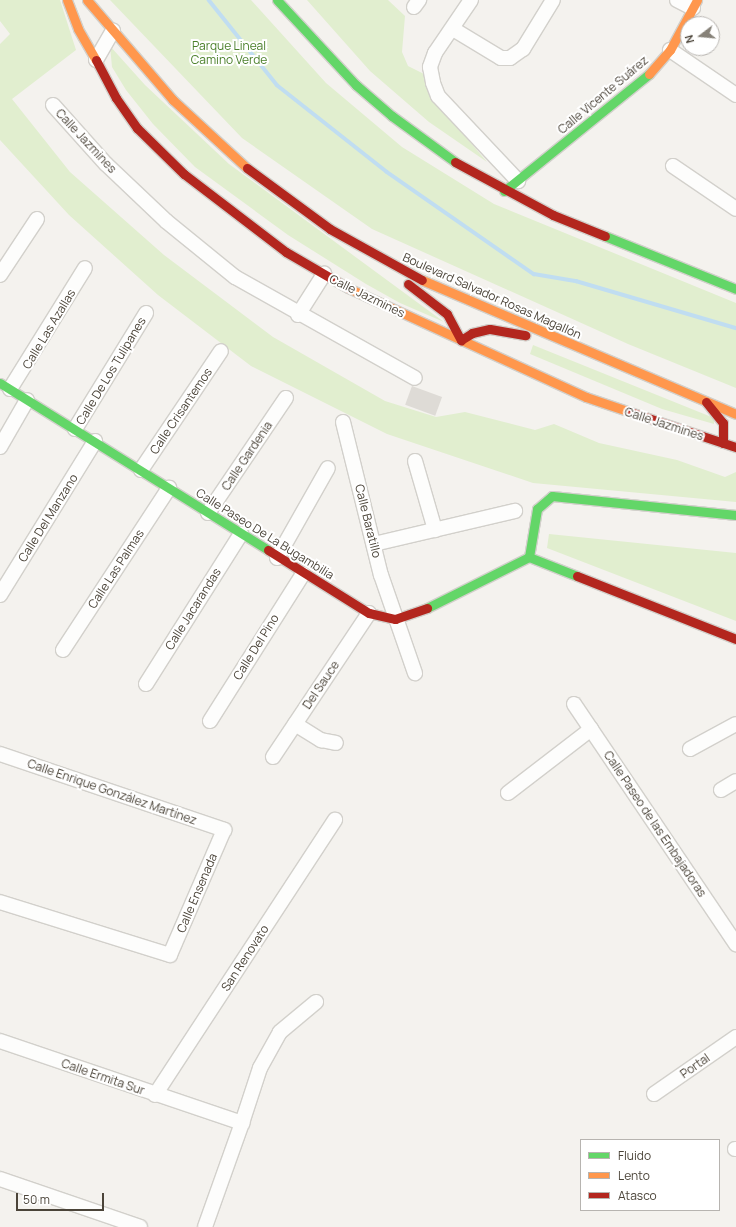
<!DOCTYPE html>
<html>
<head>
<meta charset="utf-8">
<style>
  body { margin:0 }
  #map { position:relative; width:736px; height:1227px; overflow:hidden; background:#f4f2ee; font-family:Manrope,sans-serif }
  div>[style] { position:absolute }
  .green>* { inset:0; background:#e1eecf }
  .stream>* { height:3.5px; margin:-1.75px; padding:0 1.75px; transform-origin:1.75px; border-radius:1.75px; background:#c0ddf1 }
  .building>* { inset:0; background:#dedbd6; transform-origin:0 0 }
  .roads { filter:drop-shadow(1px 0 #d2d0cb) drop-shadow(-1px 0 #d2d0cb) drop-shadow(0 1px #d2d0cb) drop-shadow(0 -1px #d2d0cb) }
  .street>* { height:14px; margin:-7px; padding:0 7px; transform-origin:7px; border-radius:7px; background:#fdfdfc }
  .fast>* { height:9px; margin:-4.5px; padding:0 4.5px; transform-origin:4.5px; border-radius:4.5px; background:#63d668 }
  .slow>* { height:9px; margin:-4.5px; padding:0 4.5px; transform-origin:4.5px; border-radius:4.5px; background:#ff974d }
  .jam>* { height:9px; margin:-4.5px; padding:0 4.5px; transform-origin:4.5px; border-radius:4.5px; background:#b3261e }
  span { translate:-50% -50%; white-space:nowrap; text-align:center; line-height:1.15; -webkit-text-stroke:4px #fff; paint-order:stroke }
  .park-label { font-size:12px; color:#4a7f2a }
  .street-label { font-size:12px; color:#4b4439 }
  .legend { position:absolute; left:580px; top:1139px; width:140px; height:72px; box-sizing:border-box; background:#fff; border:1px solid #b7b4b0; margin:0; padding:5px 7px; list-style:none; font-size:12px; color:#4b4439 }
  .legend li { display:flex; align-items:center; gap:8px; height:20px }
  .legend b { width:20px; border:1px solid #b7b4b0 }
  .north { position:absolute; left:680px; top:16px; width:40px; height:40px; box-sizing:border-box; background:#fff; border:1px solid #b7b4b0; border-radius:50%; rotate:254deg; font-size:11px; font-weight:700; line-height:16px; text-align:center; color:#4b4439 }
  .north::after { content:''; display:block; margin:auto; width:14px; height:18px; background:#868178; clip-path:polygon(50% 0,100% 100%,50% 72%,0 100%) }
  .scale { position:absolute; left:16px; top:1193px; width:88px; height:18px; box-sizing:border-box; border:2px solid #4b4439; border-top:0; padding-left:5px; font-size:12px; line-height:14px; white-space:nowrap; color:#4b4439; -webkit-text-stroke:3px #fff; paint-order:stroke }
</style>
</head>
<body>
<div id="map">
  <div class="green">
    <div style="clip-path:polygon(0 0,60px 0,76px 50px,12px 99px,70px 172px,164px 255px,273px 337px,385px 401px,436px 417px,465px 412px,535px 430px,554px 424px,599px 443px,677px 460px,725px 477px,736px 472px,736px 502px,533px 483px,387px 434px,251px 366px,158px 295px,69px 215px,0 140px,0 44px,10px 34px,0 21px)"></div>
    <div style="clip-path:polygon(110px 0,251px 0,326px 83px,402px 147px,494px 204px,736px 303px,736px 388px,628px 344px,372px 229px,242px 138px)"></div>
    <div style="clip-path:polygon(307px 0,388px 0,405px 16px,402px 52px,408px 66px,424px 74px,454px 123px,487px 162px,429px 122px,370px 71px)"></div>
    <div style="clip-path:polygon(110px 46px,145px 85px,229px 164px,444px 322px,400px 303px,366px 284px,288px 235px,195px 167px,153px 124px,126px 90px,112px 67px)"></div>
    <div style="clip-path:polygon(533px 345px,714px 418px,714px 424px,662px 409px,530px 354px)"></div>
    <div style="clip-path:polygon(549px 534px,736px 553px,736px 621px,547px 548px)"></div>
  </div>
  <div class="stream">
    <div style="left:209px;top:0;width:109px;rotate:51.3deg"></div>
    <div style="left:277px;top:85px;width:140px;rotate:38.3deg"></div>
    <div style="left:387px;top:172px;width:179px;rotate:34.8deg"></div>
    <div style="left:534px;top:274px;width:43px;rotate:9.5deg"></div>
    <div style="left:576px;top:281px;width:167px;rotate:16.4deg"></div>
  </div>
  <div class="building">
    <div style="left:412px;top:386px;width:32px;height:20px;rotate:20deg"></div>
  </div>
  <div class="roads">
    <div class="street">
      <div style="left:471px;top:0;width:64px;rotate:124.2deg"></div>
      <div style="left:435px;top:53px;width:15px;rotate:110deg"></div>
      <div style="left:430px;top:67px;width:16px;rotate:79deg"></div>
      <div style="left:433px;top:83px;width:14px;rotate:69deg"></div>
      <div style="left:438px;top:96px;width:117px;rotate:46.7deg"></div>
      <div style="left:677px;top:0;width:18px;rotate:27deg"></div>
      <div style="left:414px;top:7px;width:9px;rotate:-54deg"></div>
      <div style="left:453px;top:29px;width:56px;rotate:31.1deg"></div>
      <div style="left:501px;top:58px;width:9px"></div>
      <div style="left:510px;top:58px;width:16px;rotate:-35deg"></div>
      <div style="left:523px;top:49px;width:57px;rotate:-58.5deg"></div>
      <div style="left:670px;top:50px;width:80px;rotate:34.3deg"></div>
      <div style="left:96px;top:60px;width:34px;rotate:-60deg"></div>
      <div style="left:53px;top:105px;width:79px;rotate:48.1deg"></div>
      <div style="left:106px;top:164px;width:83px;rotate:43.5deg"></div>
      <div style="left:166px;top:221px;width:89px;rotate:39.1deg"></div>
      <div style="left:235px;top:277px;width:206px;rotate:29.3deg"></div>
      <div style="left:673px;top:166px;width:76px;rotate:34.3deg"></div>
      <div style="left:0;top:275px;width:67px;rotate:-56.5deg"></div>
      <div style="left:298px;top:315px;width:49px;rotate:-57.6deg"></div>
      <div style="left:10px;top:389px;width:142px;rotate:-58.2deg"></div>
      <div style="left:343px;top:422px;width:158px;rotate:76.1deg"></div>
      <div style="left:381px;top:575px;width:104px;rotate:70.9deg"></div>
      <div style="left:75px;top:429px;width:136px;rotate:-58.5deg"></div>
      <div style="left:0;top:447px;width:54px;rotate:-60.1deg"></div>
      <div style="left:415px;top:461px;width:72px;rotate:73.8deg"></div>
      <div style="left:141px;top:470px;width:143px;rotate:-56.1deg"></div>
      <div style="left:208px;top:513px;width:139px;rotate:-55.9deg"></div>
      <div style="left:374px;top:544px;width:145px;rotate:-13.2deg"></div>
      <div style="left:277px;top:558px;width:103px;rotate:-60.5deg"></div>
      <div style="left:0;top:595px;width:181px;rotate:-58.3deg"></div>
      <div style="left:63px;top:650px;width:194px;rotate:-56.8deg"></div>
      <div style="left:146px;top:684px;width:178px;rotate:-57.7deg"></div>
      <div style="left:574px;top:704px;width:290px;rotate:56deg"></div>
      <div style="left:210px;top:721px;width:174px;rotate:-57.7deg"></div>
      <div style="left:295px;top:724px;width:31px;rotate:32deg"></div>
      <div style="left:321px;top:740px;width:15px;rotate:11deg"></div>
      <div style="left:690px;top:749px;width:52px;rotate:-28.5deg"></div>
      <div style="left:0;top:754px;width:237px;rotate:18.7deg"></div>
      <div style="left:224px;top:830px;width:136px;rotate:113.4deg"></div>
      <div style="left:170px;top:955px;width:178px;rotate:-162.7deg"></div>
      <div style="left:273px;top:757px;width:173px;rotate:-56.3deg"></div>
      <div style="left:721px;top:790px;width:17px;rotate:-31deg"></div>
      <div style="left:508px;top:793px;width:105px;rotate:-37.6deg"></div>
      <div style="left:0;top:1041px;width:256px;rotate:18.7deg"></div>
      <div style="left:242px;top:1123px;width:110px;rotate:109.6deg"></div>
      <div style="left:654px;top:1094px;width:100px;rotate:-34.8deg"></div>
      <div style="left:155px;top:1095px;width:329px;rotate:-56.8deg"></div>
      <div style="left:242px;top:1123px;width:58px;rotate:-71.9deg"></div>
      <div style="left:260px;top:1068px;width:41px;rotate:-60.9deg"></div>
      <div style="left:280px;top:1032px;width:47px;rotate:-39.8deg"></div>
      <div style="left:735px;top:1149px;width:1px"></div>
      <div style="left:0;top:1179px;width:148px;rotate:18.9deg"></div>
    </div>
    <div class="fast">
      <div style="left:277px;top:0;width:116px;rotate:47.1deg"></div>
      <div style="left:356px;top:85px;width:48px;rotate:40.7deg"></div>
      <div style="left:392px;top:116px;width:78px;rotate:36.1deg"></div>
      <div style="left:504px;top:191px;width:186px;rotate:-38.9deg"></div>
      <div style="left:605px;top:236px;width:141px;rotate:22deg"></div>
      <div style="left:0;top:383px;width:316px;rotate:31.9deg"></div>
      <div style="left:577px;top:576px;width:52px;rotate:-158.4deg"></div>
      <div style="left:529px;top:557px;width:49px;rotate:-80.5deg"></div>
      <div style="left:537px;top:509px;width:20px;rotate:-41deg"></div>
      <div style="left:552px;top:496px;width:185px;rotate:5.9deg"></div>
      <div style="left:427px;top:608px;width:114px;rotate:-26.6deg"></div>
    </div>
    <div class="slow">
      <div style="left:67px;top:0;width:31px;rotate:69deg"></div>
      <div style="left:78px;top:29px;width:36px;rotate:60deg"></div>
      <div style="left:87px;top:0;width:132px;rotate:49.3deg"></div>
      <div style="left:173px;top:100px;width:100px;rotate:42.6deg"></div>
      <div style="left:649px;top:74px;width:32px;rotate:-49deg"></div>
      <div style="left:670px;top:50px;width:57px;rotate:-61.6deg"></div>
      <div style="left:422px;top:280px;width:341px;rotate:23.1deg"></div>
      <div style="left:348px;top:288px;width:262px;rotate:24.6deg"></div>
      <div style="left:586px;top:397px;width:46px;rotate:18.8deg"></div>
    </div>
    <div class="jam">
      <div style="left:96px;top:60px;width:43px;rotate:62.2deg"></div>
      <div style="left:116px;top:98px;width:37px;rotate:55deg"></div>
      <div style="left:137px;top:128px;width:66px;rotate:44.4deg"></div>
      <div style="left:184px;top:174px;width:128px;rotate:37.4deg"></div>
      <div style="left:286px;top:252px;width:72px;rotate:30.1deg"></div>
      <div style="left:455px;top:162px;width:111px;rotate:28.4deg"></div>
      <div style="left:553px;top:215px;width:56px;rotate:22deg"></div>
      <div style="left:247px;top:168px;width:103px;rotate:36.3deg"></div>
      <div style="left:330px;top:229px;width:105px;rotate:29deg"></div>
      <div style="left:408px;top:284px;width:49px;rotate:37.6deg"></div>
      <div style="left:447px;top:314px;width:30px;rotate:62deg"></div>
      <div style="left:461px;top:340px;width:13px;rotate:-32deg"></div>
      <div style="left:472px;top:333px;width:18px;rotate:-13deg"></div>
      <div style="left:490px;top:329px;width:36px;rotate:10deg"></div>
      <div style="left:706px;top:402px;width:27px;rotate:51deg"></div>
      <div style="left:723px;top:423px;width:20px;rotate:90deg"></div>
      <div style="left:630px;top:412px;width:112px;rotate:18.3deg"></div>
      <div style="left:268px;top:550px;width:119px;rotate:32deg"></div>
      <div style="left:369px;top:613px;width:27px;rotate:13deg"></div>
      <div style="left:395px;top:619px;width:34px;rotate:-19deg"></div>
      <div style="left:577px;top:576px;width:171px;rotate:21.6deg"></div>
    </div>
  </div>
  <div class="park-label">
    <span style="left:229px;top:53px">Parque Lineal<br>Camino Verde</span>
  </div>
  <div class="street-label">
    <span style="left:603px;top:95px;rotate:-40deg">Calle Vicente Suárez</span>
    <span style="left:86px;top:141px;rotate:47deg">Calle Jazmines</span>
    <span style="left:367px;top:296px;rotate:26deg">Calle Jazmines</span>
    <span style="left:492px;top:296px;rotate:24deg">Boulevard Salvador Rosas Magallón</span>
    <span style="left:49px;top:329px;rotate:-59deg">Calle Las Azallas</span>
    <span style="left:111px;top:371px;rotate:-59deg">Calle De Los Tulipanes</span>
    <span style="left:181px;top:411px;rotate:-56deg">Calle Crisantemos</span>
    <span style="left:664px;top:424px;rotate:18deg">Calle Jazmines</span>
    <span style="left:247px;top:456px;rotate:-56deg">Calle Gardenia</span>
    <span style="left:48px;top:518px;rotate:-58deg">Calle Del Manzano</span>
    <span style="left:368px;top:521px;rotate:76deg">Calle Baratillo</span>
    <span style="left:265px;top:534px;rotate:32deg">Calle Paseo De La Bugambilia</span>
    <span style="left:116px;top:569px;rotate:-57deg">Calle Las Palmas</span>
    <span style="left:193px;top:609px;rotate:-58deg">Calle Jacarandas</span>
    <span style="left:256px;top:647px;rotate:-58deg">Calle Del Pino</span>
    <span style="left:321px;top:685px;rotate:-56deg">Del Sauce</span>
    <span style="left:112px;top:792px;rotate:19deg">Calle Enrique González Martínez</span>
    <span style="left:655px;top:824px;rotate:56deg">Calle Paseo de las Embajadoras</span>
    <span style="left:197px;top:893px;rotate:-67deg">Calle Ensenada</span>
    <span style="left:245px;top:958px;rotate:-57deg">San Renovato</span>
    <span style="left:695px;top:1066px;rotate:-35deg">Portal</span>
    <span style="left:103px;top:1077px;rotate:19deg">Calle Ermita Sur</span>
  </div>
  <ul class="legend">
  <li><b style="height:5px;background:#63d668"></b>Fluido</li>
  <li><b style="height:5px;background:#ff974d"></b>Lento</li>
  <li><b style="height:5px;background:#b3261e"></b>Atasco</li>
  </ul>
  <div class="north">N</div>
  <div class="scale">50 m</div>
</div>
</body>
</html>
